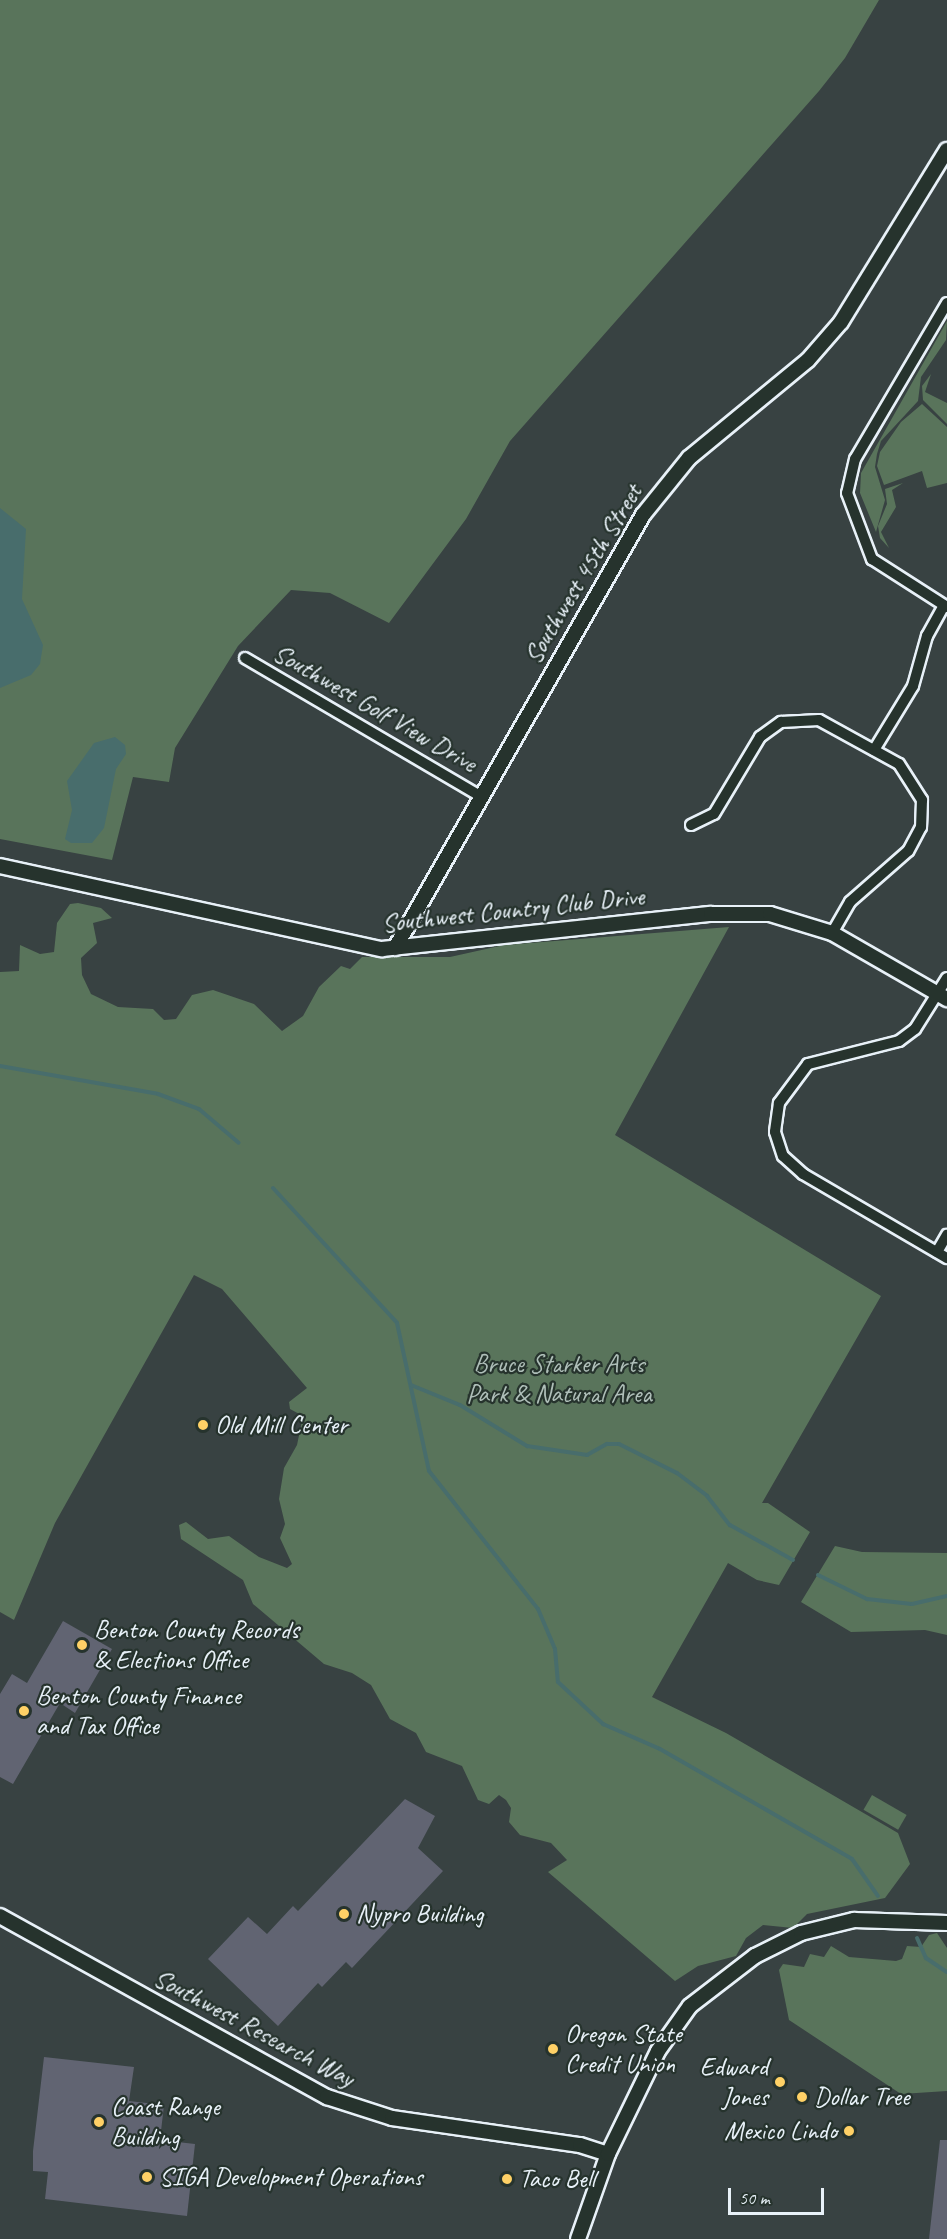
<!DOCTYPE html>
<html>
<head>
<meta charset="utf-8">
<style>
  body { margin:0 }
  #map { position:relative; width:947px; height:2239px; overflow:hidden; background:#384242; font-family:Caveat,sans-serif }
  div>[style] { position:absolute }
  .green>* { inset:0; background:#59745b; transform-origin:0 0 }
  .water>* { inset:0; background:#486d6c }
  .stream>* { height:4px; margin:-2px; padding:0 2px; transform-origin:2px; border-radius:2px; background:#486d6c }
  .building>* { inset:0; background:#616472 }
  .roads { filter:drop-shadow(2px 0 #e8f1f8) drop-shadow(-2px 0 #e8f1f8) drop-shadow(0 2px #e8f1f8) drop-shadow(0 -2px #e8f1f8) }
  .minor>* { height:10px; margin:-5px; padding:0 5px; transform-origin:5px; border-radius:5px; background:#26332d }
  .tertiary>* { height:14px; margin:-7px; padding:0 7px; transform-origin:7px; border-radius:7px; background:#26332d }
  .dots>* { width:16px; height:16px; translate:-50% -50%; box-sizing:border-box; border:3px solid #26332d; border-radius:50% }
  span { translate:-50% -50%; white-space:nowrap; text-align:center; line-height:1.15; -webkit-text-stroke:4.5px #26332d; paint-order:stroke }
  .street-label { font-size:26px; color:#e8f1f8 }
  .park-label { font-size:26px; color:#afbfb9 }
  .poi-label { font-size:26px; color:#e8f1f8 }
  .left { translate:0 -50%; text-align:left }
  .right { translate:-100% -50%; text-align:right }
  .scale { position:absolute; left:728px; top:2188px; width:96px; height:27px; box-sizing:border-box; border:3px solid #e8f1f8; border-top:0; padding-left:8px; font-size:18px; line-height:21px; white-space:nowrap; color:#e8f1f8; -webkit-text-stroke:4px #26332d; paint-order:stroke }
</style>
</head>
<body>
<div id="map">
  <div class="green">
    <div style="clip-path:polygon(0 0,879px 0,845px 58px,819px 91px,510px 441px,466px 519px,389px 623px,330px 593px,291px 590px,238px 646px,175px 748px,169px 782px,133px 777px,112px 860px,0 839px)"></div>
    <div style="clip-path:polygon(947px 321px,946px 340px,921px 377px,918px 401px,881px 441px,877px 454px,875px 467px,885px 500px,876px 532px,860px 493px,861px 473px)"></div>
    <div style="clip-path:polygon(931px 374px,925px 392px,947px 403px,947px 424px,923px 400px,922px 386px)"></div>
    <div style="clip-path:polygon(922px 404px,947px 427px,947px 483px,927px 488px,922px 471px,884px 485px,877px 466px,880px 452px,901px 422px)"></div>
    <div style="clip-path:polygon(903px 483px,892px 490px,896px 507px,881px 532px,889px 548px,880px 538px,878px 526px,887px 504px,885px 489px)"></div>
    <div style="clip-path:polygon(78px 903px,101px 908px,112px 918px,93px 923px,97px 943px,81px 958px,82px 975px,91px 994px,118px 1007px,153px 1009px,164px 1020px,176px 1019px,192px 995px,213px 990px,254px 1004px,282px 1031px,303px 1016px,319px 987px,341px 966px,350px 969px,362px 957px,450px 957px,504px 945px,729px 927px,615px 1135px,881px 1296px,762px 1503px,768px 1503px,810px 1532px,779px 1585px,757px 1580px,728px 1563px,652px 1697px,726px 1733px,898px 1833px,910px 1864px,885px 1898px,807px 1914px,793px 1928px,763px 1925px,746px 1938px,736px 1956px,698px 1966px,675px 1981px,548px 1872px,567px 1860px,551px 1843px,520px 1835px,509px 1822px,511px 1808px,506px 1800px,499px 1795px,489px 1804px,478px 1800px,462px 1766px,426px 1752px,416px 1733px,390px 1719px,371px 1685px,352px 1673px,324px 1664px,253px 1604px,243px 1580px,181px 1539px,179px 1525px,186px 1522px,208px 1539px,229px 1536px,259px 1557px,287px 1568px,292px 1564px,280px 1538px,285px 1524px,279px 1499px,284px 1468px,297px 1445px,303px 1416px,290px 1409px,289px 1402px,307px 1388px,222px 1289px,194px 1275px,55px 1523px,14px 1620px,0 1612px,0 972px,19px 971px,20px 945px,40px 954px,54px 952px,57px 923px,70px 904px)"></div>
    <div style="clip-path:polygon(835px 1546px,862px 1552px,947px 1553px,947px 1635px,925px 1630px,851px 1632px,801px 1602px)"></div>
    <div style="left:872px;top:1795px;width:40px;height:17px;rotate:30deg"></div>
    <div style="clip-path:polygon(937px 1933px,947px 1948px,947px 2091px,901px 2094px,789px 2020px,779px 1970px,783px 1964px,804px 1967px,810px 1954px,824px 1957px,831px 1946px,849px 1957px,896px 1961px,902px 1959px,907px 1946px,921px 1947px,929px 1935px)"></div>
  </div>
  <div class="water">
    <div style="clip-path:polygon(0 508px,26px 529px,22px 599px,43px 645px,40px 664px,31px 675px,0 688px)"></div>
    <div style="clip-path:polygon(115px 737px,125px 745px,126px 754px,116px 769px,104px 828px,92px 843px,71px 843px,65px 839px,72px 810px,67px 781px,94px 743px)"></div>
  </div>
  <div class="stream">
    <div style="left:0;top:1066px;width:160px;rotate:10deg"></div>
    <div style="left:158px;top:1094px;width:44px;rotate:20.1deg"></div>
    <div style="left:199px;top:1109px;width:52px;rotate:40.4deg"></div>
    <div style="left:273px;top:1188px;width:183px;rotate:47.4deg"></div>
    <div style="left:397px;top:1323px;width:151px;rotate:77.8deg"></div>
    <div style="left:429px;top:1471px;width:176px;rotate:51.7deg"></div>
    <div style="left:538px;top:1609px;width:43px;rotate:67deg"></div>
    <div style="left:555px;top:1649px;width:33px;rotate:85deg"></div>
    <div style="left:558px;top:1682px;width:62px;rotate:43deg"></div>
    <div style="left:603px;top:1724px;width:62px;rotate:23.7deg"></div>
    <div style="left:660px;top:1749px;width:221px;rotate:29.8deg"></div>
    <div style="left:852px;top:1859px;width:45px;rotate:54.9deg"></div>
    <div style="left:411px;top:1385px;width:53px;rotate:22.2deg"></div>
    <div style="left:460px;top:1405px;width:79px;rotate:31.5deg"></div>
    <div style="left:527px;top:1446px;width:61px;rotate:8.5deg"></div>
    <div style="left:587px;top:1455px;width:23px;rotate:-29deg"></div>
    <div style="left:607px;top:1444px;width:12px"></div>
    <div style="left:619px;top:1444px;width:65px;rotate:26.6deg"></div>
    <div style="left:677px;top:1473px;width:38px;rotate:37deg"></div>
    <div style="left:707px;top:1496px;width:37px;rotate:52deg"></div>
    <div style="left:730px;top:1525px;width:72px;rotate:29.1deg"></div>
    <div style="left:818px;top:1575px;width:55px;rotate:26.1deg"></div>
    <div style="left:867px;top:1599px;width:45px;rotate:6.3deg"></div>
    <div style="left:912px;top:1604px;width:36px;rotate:-13deg"></div>
    <div style="left:917px;top:1938px;width:22px;rotate:66deg"></div>
    <div style="left:926px;top:1958px;width:25px;rotate:34deg"></div>
  </div>
  <div class="building">
    <div style="clip-path:polygon(63px 1621px,112px 1649px,75px 1713px,60px 1703px,13px 1784px,0 1777px,0 1694px,12px 1674px,27px 1683px)"></div>
    <div style="clip-path:polygon(405px 1799px,435px 1816px,418px 1848px,443px 1871px,352px 1968px,346px 1962px,322px 1987px,318px 1983px,278px 2026px,208px 1959px,248px 1917px,267px 1934px,293px 1906px,298px 1911px)"></div>
    <div style="clip-path:polygon(44px 2057px,134px 2067px,129px 2101px,164px 2105px,160px 2140px,195px 2144px,187px 2216px,45px 2199px,48px 2172px,33px 2171px,33px 2151px)"></div>
    <div style="clip-path:polygon(940px 2140px,947px 2140px,947px 2239px,929px 2239px)"></div>
  </div>
  <div class="roads">
    <div class="minor">
      <div style="left:947px;top:303px;width:181px;rotate:120.5deg"></div>
      <div style="left:855px;top:459px;width:35px;rotate:103deg"></div>
      <div style="left:847px;top:493px;width:71px;rotate:69.3deg"></div>
      <div style="left:872px;top:559px;width:89px;rotate:32.6deg"></div>
      <div style="left:245px;top:658px;width:275px;rotate:30.4deg"></div>
      <div style="left:874px;top:750px;width:75px;rotate:-58.6deg"></div>
      <div style="left:913px;top:686px;width:52px;rotate:-74.4deg"></div>
      <div style="left:927px;top:636px;width:35px;rotate:-61deg"></div>
      <div style="left:691px;top:825px;width:25px;rotate:-26deg"></div>
      <div style="left:714px;top:814px;width:90px;rotate:-59.1deg"></div>
      <div style="left:760px;top:737px;width:26px;rotate:-36deg"></div>
      <div style="left:781px;top:722px;width:38px;rotate:-3deg"></div>
      <div style="left:819px;top:720px;width:91px;rotate:28.8deg"></div>
      <div style="left:899px;top:764px;width:43px;rotate:57.4deg"></div>
      <div style="left:922px;top:800px;width:27px;rotate:92deg"></div>
      <div style="left:921px;top:827px;width:27px;rotate:118deg"></div>
      <div style="left:908px;top:851px;width:77px;rotate:138.7deg"></div>
      <div style="left:850px;top:902px;width:36px;rotate:120deg"></div>
      <div style="left:947px;top:978px;width:60px;rotate:122.1deg"></div>
      <div style="left:915px;top:1029px;width:20px;rotate:143deg"></div>
      <div style="left:899px;top:1041px;width:94px;rotate:165.8deg"></div>
      <div style="left:808px;top:1064px;width:49px;rotate:126.6deg"></div>
      <div style="left:779px;top:1103px;width:29px;rotate:98deg"></div>
      <div style="left:775px;top:1132px;width:25px;rotate:72deg"></div>
      <div style="left:783px;top:1156px;width:27px;rotate:42deg"></div>
      <div style="left:803px;top:1174px;width:167px;rotate:30.3deg"></div>
      <div style="left:937px;top:1252px;width:20px;rotate:-60deg"></div>
    </div>
    <div class="tertiary">
      <div style="left:0;top:866px;width:391px;rotate:12.3deg"></div>
      <div style="left:382px;top:949px;width:331px;rotate:-6.1deg"></div>
      <div style="left:711px;top:914px;width:59px"></div>
      <div style="left:770px;top:914px;width:65px;rotate:17deg"></div>
      <div style="left:832px;top:933px;width:133px;rotate:29.9deg"></div>
      <div style="left:395px;top:948px;width:499px;rotate:-60.2deg"></div>
      <div style="left:643px;top:515px;width:73px;rotate:-51.1deg"></div>
      <div style="left:689px;top:458px;width:154px;rotate:-39.5deg"></div>
      <div style="left:808px;top:360px;width:50px;rotate:-49deg"></div>
      <div style="left:841px;top:322px;width:202px;rotate:-58.4deg"></div>
      <div style="left:0;top:1916px;width:374px;rotate:29deg"></div>
      <div style="left:327px;top:2097px;width:68px;rotate:17.9deg"></div>
      <div style="left:392px;top:2118px;width:190px;rotate:8.2deg"></div>
      <div style="left:580px;top:2145px;width:29px;rotate:18deg"></div>
      <div style="left:578px;top:2239px;width:90px;rotate:-70.6deg"></div>
      <div style="left:608px;top:2154px;width:114px;rotate:-64.1deg"></div>
      <div style="left:658px;top:2051px;width:55px;rotate:-54.6deg"></div>
      <div style="left:690px;top:2006px;width:82px;rotate:-37.6deg"></div>
      <div style="left:755px;top:1956px;width:51px;rotate:-26.6deg"></div>
      <div style="left:801px;top:1933px;width:55px;rotate:-13.8deg"></div>
      <div style="left:854px;top:1920px;width:93px;rotate:1.8deg"></div>
    </div>
  </div>
  <div class="dots">
    <div style="left:203px;top:1425px;background:#ffd166"></div>
    <div style="left:82px;top:1645px;background:#ffd166"></div>
    <div style="left:24px;top:1711px;background:#ffd166"></div>
    <div style="left:344px;top:1914px;background:#ffd166"></div>
    <div style="left:553px;top:2049px;background:#ffd166"></div>
    <div style="left:780px;top:2082px;background:#ffd166"></div>
    <div style="left:802px;top:2097px;background:#ffd166"></div>
    <div style="left:99px;top:2122px;background:#ffd166"></div>
    <div style="left:849px;top:2131px;background:#ffd166"></div>
    <div style="left:147px;top:2177px;background:#ffd166"></div>
    <div style="left:507px;top:2179px;background:#ffd166"></div>
  </div>
  <div class="street-label">
    <span style="left:583px;top:574px;rotate:-59deg">Southwest 45th Street</span>
    <span style="left:375px;top:708px;rotate:30deg">Southwest Golf View Drive</span>
    <span style="left:513px;top:910px;rotate:-6deg">Southwest Country Club Drive</span>
    <span style="left:254px;top:2028px;rotate:28deg">Southwest Research Way</span>
  </div>
  <div class="park-label">
    <span style="left:559px;top:1379px">Bruce Starker Arts<br>Park &amp; Natural Area</span>
  </div>
  <div class="poi-label">
    <span class="left" style="left:215px;top:1425px">Old Mill Center</span>
    <span class="left" style="left:94px;top:1645px">Benton County Records<br>&amp; Elections Office</span>
    <span class="left" style="left:36px;top:1711px">Benton County Finance<br>and Tax Office</span>
    <span class="left" style="left:356px;top:1914px">Nypro Building</span>
    <span class="left" style="left:565px;top:2049px">Oregon State<br>Credit Union</span>
    <span class="right" style="left:768px;top:2082px">Edward<br>Jones</span>
    <span class="left" style="left:814px;top:2097px">Dollar Tree</span>
    <span class="left" style="left:111px;top:2122px">Coast Range<br>Building</span>
    <span class="right" style="left:837px;top:2131px">Mexico Lindo</span>
    <span class="left" style="left:159px;top:2177px">SIGA Development Operations</span>
    <span class="left" style="left:519px;top:2179px">Taco Bell</span>
  </div>
  <div class="scale">50 m</div>
</div>
</body>
</html>
